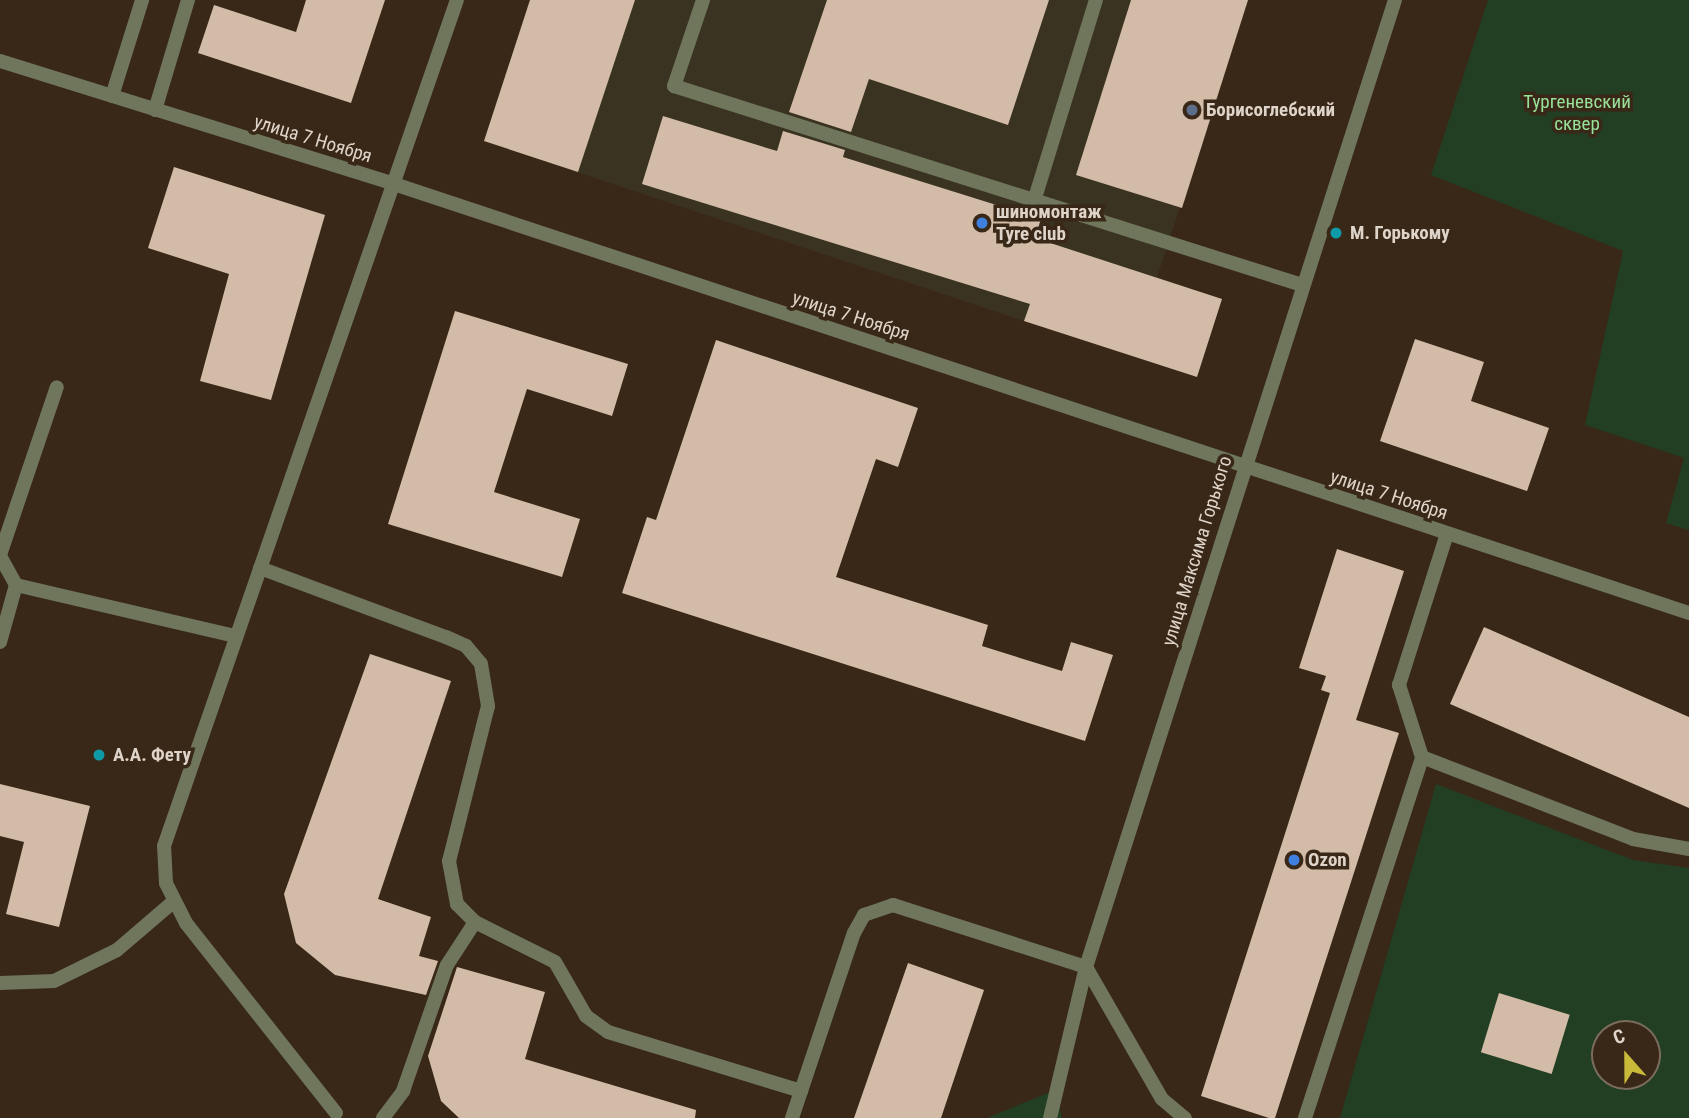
<!DOCTYPE html>
<html>
<head>
<meta charset="utf-8">
<style>
  body { margin:0 }
  #map { position:relative; width:1689px; height:1118px; overflow:hidden; background:#392817; font-family:"Roboto Condensed",sans-serif }
  div>[style] { position:absolute }
  .commercial>* { inset:0; background:#3a3321 }
  .green>* { inset:0; background:#223e23 }
  .building>* { inset:0; background:#d2bca7; transform-origin:0 0 }
  .service>* { height:14px; margin:-7px; padding:0 7px; transform-origin:7px; border-radius:7px; background:#6f765b }
  .minor>* { height:14px; margin:-7px; padding:0 7px; transform-origin:7px; border-radius:7px; background:#6f765b }
  .dots>* { width:19px; height:19px; translate:-50% -50%; box-sizing:border-box; border:4px solid #392817; border-radius:50% }
  span { translate:-50% -50%; white-space:nowrap; text-align:center; line-height:1.15; -webkit-text-stroke:7px #392817; paint-order:stroke }
  .park-label { font-size:19px; color:#98e19a }
  .poi-label { font-size:19px; color:#dfd4c9; font-weight:700 }
  .left { translate:0 -50%; text-align:left }
  .street-label { font-size:19px; color:#dfd4c9 }
  .north { position:absolute; left:1591px; top:1020px; width:70px; height:70px; box-sizing:border-box; background:#392817; border:2px solid #7b6d5e; border-radius:50%; rotate:339deg; font-size:19px; font-weight:700; line-height:28px; text-align:center; color:#dfd4c9 }
  .north::after { content:''; display:block; margin:auto; width:24px; height:32px; background:#caba39; clip-path:polygon(50% 0,100% 100%,50% 72%,0 100%) }
</style>
</head>
<body>
<div id="map">
  <div class="commercial">
    <div style="clip-path:polygon(530px 0,1248px 0,1157px 277px,1222px 299px,1024px 321px,484px 141px)"></div>
  </div>
  <div class="green">
    <div style="clip-path:polygon(1488px 0,1689px 0,1689px 530px,1666px 523px,1684px 458px,1585px 425px,1623px 251px,1431px 175px)"></div>
    <div style="clip-path:polygon(evenodd,1436px 784px,1633px 860px,1689px 868px,1689px 1118px,1340px 1118px,1436px 784px,1605px 1034px,1647px 1034px,1647px 1076px,1605px 1076px,1605px 1034px)"></div>
    <div style="clip-path:polygon(1055px 1090px,1062px 1118px,987px 1118px)"></div>
  </div>
  <div class="building">
    <div style="clip-path:polygon(306px 0,385px 0,351px 103px,198px 53px,214px 5px,296px 32px)"></div>
    <div style="clip-path:polygon(530px 0,635px 0,578px 172px,484px 141px)"></div>
    <div style="clip-path:polygon(827px 0,1049px 0,1008px 125px,869px 79px,851px 132px,789px 112px)"></div>
    <div style="clip-path:polygon(1131px 0,1248px 0,1182px 208px,1076px 175px)"></div>
    <div style="clip-path:polygon(663px 116px,777px 151px,783px 131px,845px 150px,843px 157px,1041px 219px,1035px 238px,1222px 299px,1197px 377px,1024px 321px,1030px 304px,642px 184px)"></div>
    <div style="clip-path:polygon(174px 167px,325px 215px,271px 400px,200px 381px,229px 274px,148px 248px)"></div>
    <div style="clip-path:polygon(455px 311px,628px 364px,612px 416px,527px 389px,494px 492px,580px 519px,562px 577px,388px 524px)"></div>
    <div style="clip-path:polygon(1415px 339px,1484px 362px,1471px 401px,1549px 428px,1527px 491px,1380px 441px)"></div>
    <div style="clip-path:polygon(716px 340px,918px 408px,898px 467px,876px 459px,836px 577px,988px 625px,982px 646px,1062px 671px,1071px 642px,1113px 655px,1085px 741px,622px 593px,647px 517px,656px 520px)"></div>
    <div style="clip-path:polygon(1337px 549px,1404px 571px,1356px 720px,1399px 733px,1275px 1118px,1269px 1118px,1201px 1096px,1330px 693px,1321px 690px,1326px 676px,1299px 668px)"></div>
    <div style="clip-path:polygon(1484px 627px,1689px 717px,1689px 808px,1450px 704px)"></div>
    <div style="clip-path:polygon(370px 654px,451px 681px,378px 899px,431px 917px,419px 956px,438px 961px,426px 995px,335px 975px,296px 943px,284px 894px)"></div>
    <div style="clip-path:polygon(0 784px,90px 806px,59px 927px,6px 914px,24px 842px,0 836px)"></div>
    <div style="clip-path:polygon(908px 963px,984px 990px,941px 1118px,854px 1118px)"></div>
    <div style="clip-path:polygon(457px 967px,545px 992px,525px 1059px,696px 1110px,695px 1118px,459px 1118px,441px 1101px,428px 1056px)"></div>
    <div style="left:1499px;top:993px;width:74px;height:62px;rotate:17deg"></div>
  </div>
  <div class="service">
    <div style="left:703px;top:0;width:91px;rotate:108.6deg"></div>
    <div style="left:674px;top:86px;width:659px;rotate:17.58deg"></div>
    <div style="left:112px;top:96px;width:101px;rotate:-72.6deg"></div>
    <div style="left:155px;top:110px;width:115px;rotate:-73.3deg"></div>
    <div style="left:1035px;top:198px;width:207px;rotate:-72.9deg"></div>
    <div style="left:0;top:555px;width:177px;rotate:-71.3deg"></div>
    <div style="left:0;top:556px;width:33px;rotate:61deg"></div>
    <div style="left:260px;top:568px;width:198px;rotate:20.4deg"></div>
    <div style="left:446px;top:637px;width:22px;rotate:24deg"></div>
    <div style="left:466px;top:646px;width:23px;rotate:50deg"></div>
    <div style="left:481px;top:664px;width:43px;rotate:80.5deg"></div>
    <div style="left:488px;top:706px;width:160px;rotate:104.1deg"></div>
    <div style="left:449px;top:861px;width:44px;rotate:79.5deg"></div>
    <div style="left:457px;top:904px;width:25px;rotate:45deg"></div>
    <div style="left:475px;top:922px;width:89px;rotate:26.6deg"></div>
    <div style="left:555px;top:962px;width:62px;rotate:60.1deg"></div>
    <div style="left:586px;top:1016px;width:27px;rotate:36deg"></div>
    <div style="left:608px;top:1032px;width:202px;rotate:17deg"></div>
    <div style="left:0;top:642px;width:59px;rotate:-74.3deg"></div>
    <div style="left:16px;top:585px;width:226px;rotate:13.1deg"></div>
    <div style="left:1422px;top:757px;width:226px;rotate:21.2deg"></div>
    <div style="left:1633px;top:839px;width:57px;rotate:10.1deg"></div>
    <div style="left:0;top:983px;width:54px;rotate:-2.1deg"></div>
    <div style="left:54px;top:981px;width:70px;rotate:-26.2deg"></div>
    <div style="left:117px;top:950px;width:74px;rotate:-40.6deg"></div>
    <div style="left:383px;top:1118px;width:34px;rotate:-53deg"></div>
    <div style="left:403px;top:1091px;width:133px;rotate:-70.8deg"></div>
    <div style="left:447px;top:965px;width:51px;rotate:-56.9deg"></div>
    <div style="left:792px;top:1118px;width:195px;rotate:-71.5deg"></div>
    <div style="left:854px;top:933px;width:21px;rotate:-61deg"></div>
    <div style="left:864px;top:915px;width:31px;rotate:-19deg"></div>
    <div style="left:893px;top:905px;width:203px;rotate:17.8deg"></div>
    <div style="left:1086px;top:967px;width:152px;rotate:60.1deg"></div>
    <div style="left:1162px;top:1099px;width:30px;rotate:40deg"></div>
    <div style="left:1305px;top:1118px;width:379px;rotate:-72deg"></div>
    <div style="left:1422px;top:757px;width:76px;rotate:-107.7deg"></div>
    <div style="left:1399px;top:685px;width:158px;rotate:-72.4deg"></div>
  </div>
  <div class="minor">
    <div style="left:0;top:61px;width:413px;rotate:17.3deg"></div>
    <div style="left:394px;top:184px;width:1364px;rotate:18.33deg"></div>
    <div style="left:336px;top:1113px;width:242px;rotate:-128.3deg"></div>
    <div style="left:186px;top:923px;width:45px;rotate:-116.6deg"></div>
    <div style="left:166px;top:883px;width:37px;rotate:-93deg"></div>
    <div style="left:164px;top:846px;width:895px;rotate:-70.9deg"></div>
    <div style="left:1050px;top:1118px;width:155px;rotate:-76.6deg"></div>
    <div style="left:1086px;top:967px;width:1015px;rotate:-72.28deg"></div>
  </div>
  <div class="dots">
    <div style="left:1192px;top:110px;background:#5c6f8a"></div>
    <div style="left:982px;top:223px;background:#3f7fe0"></div>
    <div style="left:1336px;top:233px;background:#0f9aa8"></div>
    <div style="left:99px;top:755px;background:#0f9aa8"></div>
    <div style="left:1294px;top:860px;background:#3f7fe0"></div>
  </div>
  <div class="park-label">
    <span style="left:1577px;top:113px">Тургеневский<br>сквер</span>
  </div>
  <div class="poi-label">
    <span class="left" style="left:1206px;top:110px">Борисоглебский</span>
    <span class="left" style="left:996px;top:223px">шиномонтаж<br>Tyre club</span>
    <span class="left" style="left:1350px;top:233px">М. Горькому</span>
    <span class="left" style="left:113px;top:755px">А.А. Фету</span>
    <span class="left" style="left:1308px;top:860px">Ozon</span>
  </div>
  <div class="street-label">
    <span style="left:313px;top:139px;rotate:17deg">улица 7 Ноября</span>
    <span style="left:851px;top:316px;rotate:18deg">улица 7 Ноября</span>
    <span style="left:1389px;top:495px;rotate:18deg">улица 7 Ноября</span>
    <span style="left:1197px;top:551px;rotate:-73deg">улица Максима Горького</span>
  </div>
  <div class="north">С</div>
</div>
</body>
</html>
